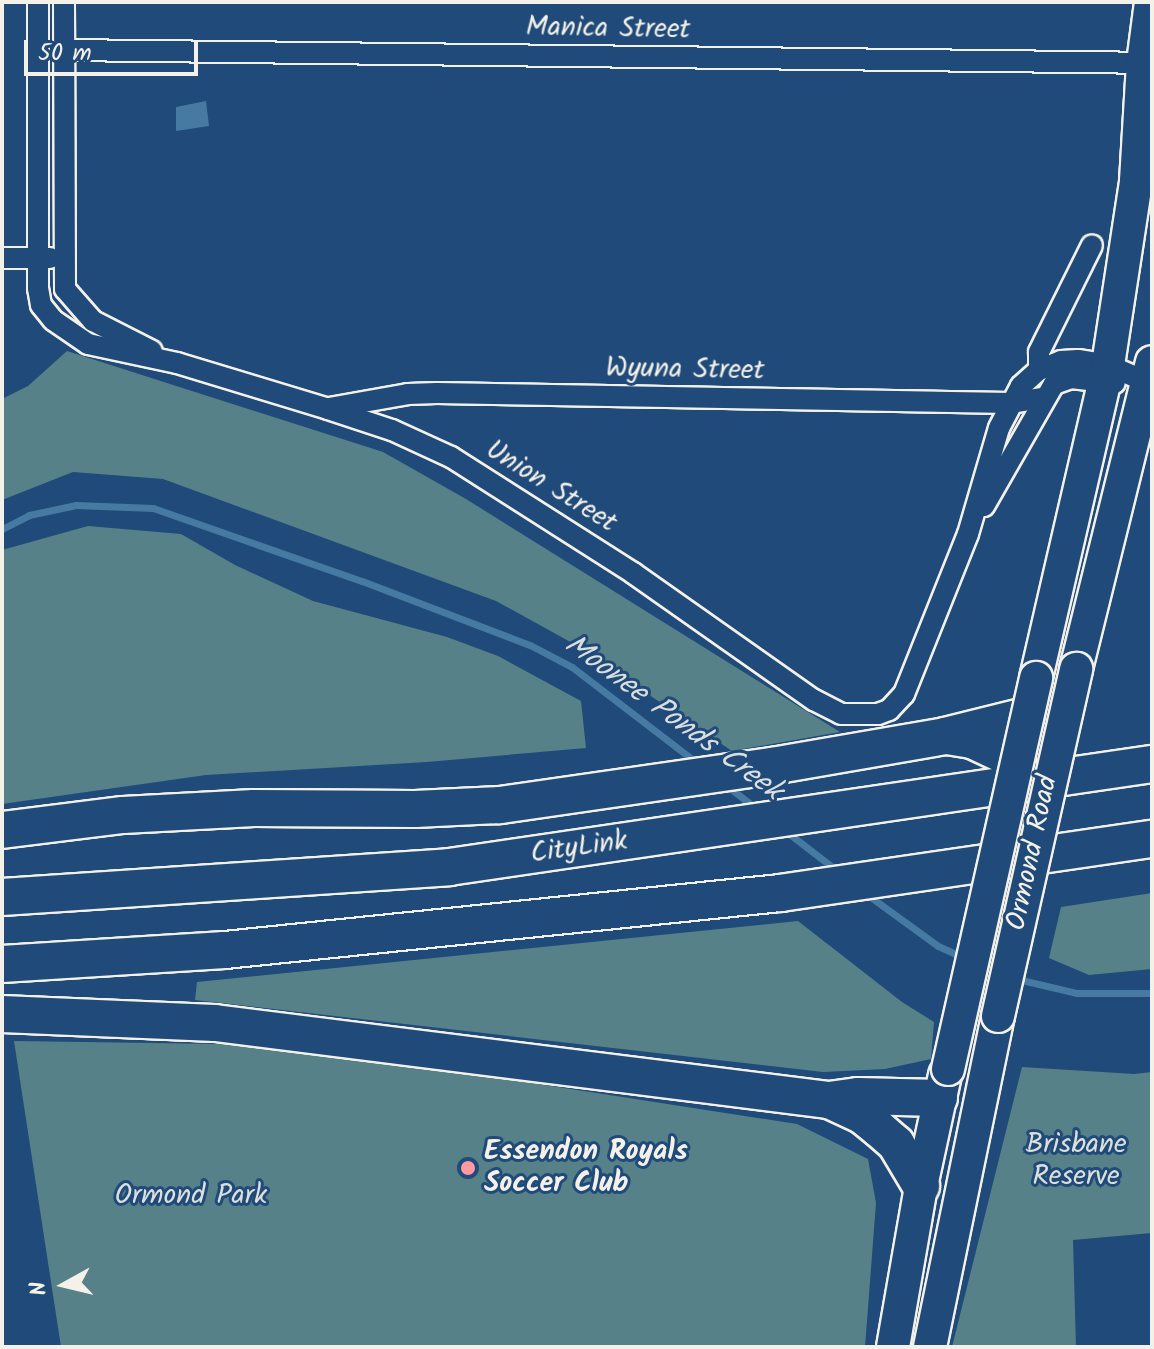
<!DOCTYPE html>
<html>
<head>
<meta charset="utf-8">
<style>
  body { margin:0 }
  #map { position:relative; width:1154px; height:1349px; overflow:hidden; background:#1f4a7a; font-family:Kalam,sans-serif }
  div>[style] { position:absolute }
  .green>* { inset:0; background:#578188 }
  .water>* { inset:0; background:#467aa3 }
  .stream>* { height:7px; margin:-3.5px; padding:0 3.5px; transform-origin:3.5px; border-radius:3.5px; background:#467aa3 }
  .roads { filter:drop-shadow(2px 0 #f4f1e8) drop-shadow(-2px 0 #f4f1e8) drop-shadow(0 2px #f4f1e8) drop-shadow(0 -2px #f4f1e8) }
  .minor>* { height:20px; margin:-10px; padding:0 10px; transform-origin:10px; border-radius:10px; background:#1f4a7a }
  .primary>* { height:32px; margin:-16px; padding:0 16px; transform-origin:16px; border-radius:16px; background:#1f4a7a }
  .motorway>* { height:36px; margin:-18px; padding:0 18px; transform-origin:18px; border-radius:18px; background:#1f4a7a }
  .bridges { filter:drop-shadow(2px 0 #f4f1e8) drop-shadow(-2px 0 #f4f1e8) drop-shadow(0 2px #f4f1e8) drop-shadow(0 -2px #f4f1e8) }
  .primary-bridge>* { height:32px; margin:-16px; padding:0 16px; transform-origin:16px; border-radius:16px; background:#1f4a7a }
  .dots>* { width:22px; height:22px; translate:-50% -50%; box-sizing:border-box; border:4px solid #1f4a7a; border-radius:50% }
  span { translate:-50% -50%; white-space:nowrap; text-align:center; line-height:1.15; -webkit-text-stroke:6px #1f4a7a; paint-order:stroke }
  .street-label { font-size:28px; color:#f4f1e8 }
  .park-label { font-size:28px; color:#dce0da }
  .poi-label { font-size:28px; color:#f4f1e8; font-weight:700 }
  .left { translate:0 -50%; text-align:left }
  .water-label { font-size:30px; color:#dadfde; font-style:italic }
  .frame { position:absolute; inset:0; border:4px solid #f4f1e8; pointer-events:none }
  .north { position:absolute; left:24px; top:1245px; width:80px; height:80px; -webkit-text-stroke:6px #1f4a7a; paint-order:stroke; rotate:262deg; font-size:22px; font-weight:700; line-height:32px; text-align:center; color:#f4f1e8 }
  .north::after { content:''; display:block; margin:auto; width:28px; height:36px; background:#f4f1e8; clip-path:polygon(50% 0,100% 100%,50% 72%,0 100%) }
  .scale { position:absolute; left:24px; top:40px; width:174px; height:36px; box-sizing:border-box; border:4px solid #f4f1e8; border-top:0; padding-left:10px; font-size:24px; line-height:28px; white-space:nowrap; color:#f4f1e8; -webkit-text-stroke:6px #1f4a7a; paint-order:stroke }
</style>
</head>
<body>
<div id="map">
  <div class="green">
    <div style="clip-path:polygon(67px 351px,383px 452px,466px 499px,840px 732px,732px 751px,574px 644px,496px 601px,163px 479px,73px 472px,2px 500px,2px 399px,28px 386px)"></div>
    <div style="clip-path:polygon(88px 526px,181px 534px,235px 565px,313px 601px,447px 637px,498px 656px,581px 701px,586px 748px,427px 762px,206px 775px,2px 804px,2px 550px)"></div>
    <div style="clip-path:polygon(1152px 893px,1152px 969px,1089px 975px,1049px 958px,1061px 907px)"></div>
    <div style="clip-path:polygon(798px 921px,902px 1002px,934px 1022px,931px 1059px,885px 1069px,823px 1072px,195px 1000px,197px 982px)"></div>
    <div style="clip-path:polygon(14px 1041px,287px 1045px,797px 1124px,868px 1159px,876px 1203px,865px 1347px,61px 1347px)"></div>
    <div style="clip-path:polygon(1022px 1067px,1134px 1074px,1152px 1072px,1152px 1233px,1073px 1240px,1076px 1347px,952px 1347px)"></div>
  </div>
  <div class="water">
    <div style="clip-path:polygon(206px 101px,209px 126px,176px 131px,176px 107px)"></div>
  </div>
  <div class="stream">
    <div style="left:2px;top:529px;width:30px;rotate:-27deg"></div>
    <div style="left:29px;top:515px;width:48px;rotate:-12deg"></div>
    <div style="left:76px;top:505px;width:77px;rotate:2.2deg"></div>
    <div style="left:153px;top:508px;width:221px;rotate:19.3deg"></div>
    <div style="left:362px;top:581px;width:180px;rotate:20.9deg"></div>
    <div style="left:530px;top:645px;width:47px;rotate:27.6deg"></div>
    <div style="left:572px;top:667px;width:158px;rotate:37.5deg"></div>
    <div style="left:726px;top:785px;width:39px;rotate:38deg"></div>
    <div style="left:783px;top:829px;width:72px;rotate:37.7deg"></div>
    <div style="left:865px;top:893px;width:90px;rotate:36deg"></div>
    <div style="left:938px;top:946px;width:30px;rotate:24deg"></div>
    <div style="left:1013px;top:978px;width:66px;rotate:13.2deg"></div>
    <div style="left:1077px;top:993px;width:75px"></div>
  </div>
  <div class="roads">
    <div class="minor">
      <div style="left:38px;top:2px;width:286px;rotate:90deg"></div>
      <div style="left:38px;top:288px;width:17px;rotate:80deg"></div>
      <div style="left:41px;top:305px;width:19px;rotate:51deg"></div>
      <div style="left:53px;top:320px;width:42px;rotate:34.4deg"></div>
      <div style="left:88px;top:344px;width:91px;rotate:12.1deg"></div>
      <div style="left:177px;top:363px;width:158px;rotate:16.9deg"></div>
      <div style="left:328px;top:409px;width:67px;rotate:18.2deg"></div>
      <div style="left:392px;top:430px;width:65px;rotate:24.6deg"></div>
      <div style="left:451px;top:457px;width:216px;rotate:32.5deg"></div>
      <div style="left:633px;top:573px;width:221px;rotate:35.1deg"></div>
      <div style="left:814px;top:700px;width:30px;rotate:27deg"></div>
      <div style="left:841px;top:714px;width:37px"></div>
      <div style="left:878px;top:714px;width:12px;rotate:-20deg"></div>
      <div style="left:889px;top:710px;width:22px;rotate:-47deg"></div>
      <div style="left:904px;top:694px;width:172px;rotate:-68.2deg"></div>
      <div style="left:968px;top:534px;width:110px;rotate:-73.7deg"></div>
      <div style="left:999px;top:428px;width:47px;rotate:-62.4deg"></div>
      <div style="left:1021px;top:386px;width:24px;rotate:-42deg"></div>
      <div style="left:1039px;top:370px;width:24px;rotate:-22deg"></div>
      <div style="left:1061px;top:361px;width:17px;rotate:-3deg"></div>
      <div style="left:1078px;top:360px;width:30px;rotate:9deg"></div>
      <div style="left:1108px;top:365px;width:43px;rotate:23.6deg"></div>
      <div style="left:64px;top:2px;width:287px;rotate:89.8deg"></div>
      <div style="left:65px;top:289px;width:43px;rotate:48.8deg"></div>
      <div style="left:93px;top:321px;width:66px;rotate:27deg"></div>
      <div style="left:64px;top:50px;width:1088px;rotate:0.68deg"></div>
      <div style="left:2px;top:258px;width:48px"></div>
      <div style="left:1039px;top:370px;width:18px;rotate:-90deg"></div>
      <div style="left:1039px;top:352px;width:119px;rotate:-63.6deg"></div>
      <div style="left:329px;top:408px;width:80px;rotate:-10deg"></div>
      <div style="left:408px;top:394px;width:29px;rotate:-2deg"></div>
      <div style="left:437px;top:393px;width:573px;rotate:1deg"></div>
      <div style="left:1010px;top:403px;width:33px;rotate:-9deg"></div>
      <div style="left:984px;top:506px;width:141px;rotate:-60.2deg"></div>
      <div style="left:1054px;top:384px;width:18px;rotate:-19deg"></div>
      <div style="left:1071px;top:378px;width:44px;rotate:6.5deg"></div>
    </div>
    <div class="primary">
      <div style="left:1076px;top:669px;width:316px;rotate:-76.1deg"></div>
      <div style="left:1036px;top:678px;width:321px;rotate:-77deg"></div>
      <div style="left:1108px;top:365px;width:186px;rotate:-81.3deg"></div>
      <div style="left:1136px;top:181px;width:118px;rotate:-86.6deg"></div>
      <div style="left:1143px;top:63px;width:62px;rotate:-82.5deg"></div>
      <div style="left:893px;top:1347px;width:163px;rotate:-80.1deg"></div>
      <div style="left:921px;top:1186px;width:114px;rotate:-77.8deg"></div>
      <div style="left:930px;top:1347px;width:338px;rotate:-78.4deg"></div>
    </div>
    <div class="motorway">
      <div style="left:947px;top:736px;width:25px;rotate:9deg"></div>
      <div style="left:972px;top:740px;width:50px;rotate:25deg"></div>
      <div style="left:2px;top:830px;width:122px;rotate:-7.1deg"></div>
      <div style="left:123px;top:815px;width:131px;rotate:-3.1deg"></div>
      <div style="left:254px;top:808px;width:161px;rotate:0.4deg"></div>
      <div style="left:415px;top:809px;width:85px;rotate:-2.7deg"></div>
      <div style="left:500px;top:805px;width:275px;rotate:-8.2deg"></div>
      <div style="left:772px;top:766px;width:176px;rotate:-9.8deg"></div>
      <div style="left:945px;top:736px;width:83px;rotate:-13.9deg"></div>
      <div style="left:2px;top:897px;width:448px;rotate:-3.8deg"></div>
      <div style="left:449px;top:867px;width:711px;rotate:-8.34deg"></div>
      <div style="left:2px;top:964px;width:223px;rotate:-3.6deg"></div>
      <div style="left:225px;top:950px;width:558px;rotate:-5.86deg"></div>
      <div style="left:780px;top:893px;width:376px;rotate:-8.3deg"></div>
      <div style="left:2px;top:1014px;width:213px;rotate:2.4deg"></div>
      <div style="left:215px;top:1023px;width:619px;rotate:7.15deg"></div>
      <div style="left:829px;top:1100px;width:29px;rotate:-8deg"></div>
      <div style="left:858px;top:1096px;width:81px;rotate:1.4deg"></div>
      <div style="left:829px;top:1100px;width:38px;rotate:25deg"></div>
      <div style="left:863px;top:1116px;width:21px;rotate:39deg"></div>
      <div style="left:879px;top:1129px;width:23px;rotate:41deg"></div>
      <div style="left:896px;top:1144px;width:49px;rotate:59.2deg"></div>
    </div>
  </div>
  <div class="bridges">
    <div class="primary-bridge">
      <div style="left:998px;top:1016px;width:356px;rotate:-77.3deg"></div>
      <div style="left:948px;top:1069px;width:401px;rotate:-77.3deg"></div>
    </div>
  </div>
  <div class="dots">
    <div style="left:468px;top:1168px;background:#ff9aa2"></div>
  </div>
  <div class="street-label">
    <span style="left:608px;top:29px;rotate:1deg">Manica Street</span>
    <span style="left:685px;top:370px;rotate:1deg">Wyuna Street</span>
    <span style="left:551px;top:487px;rotate:32deg">Union Street</span>
    <span style="left:579px;top:848px;rotate:-8deg">CityLink</span>
    <span style="left:1033px;top:853px;rotate:-78deg">Ormond Road</span>
  </div>
  <div class="park-label">
    <span style="left:1076px;top:1161px">Brisbane<br>Reserve</span>
    <span style="left:191px;top:1196px">Ormond Park</span>
  </div>
  <div class="poi-label">
    <span class="left" style="left:484px;top:1168px">Essendon Royals<br>Soccer Club</span>
  </div>
  <div class="water-label">
    <span style="left:673px;top:718px;rotate:36deg">Moonee Ponds Creek</span>
  </div>
  <div class="frame"></div>
  <div class="north">N</div>
  <div class="scale">50 m</div>
</div>
</body>
</html>
